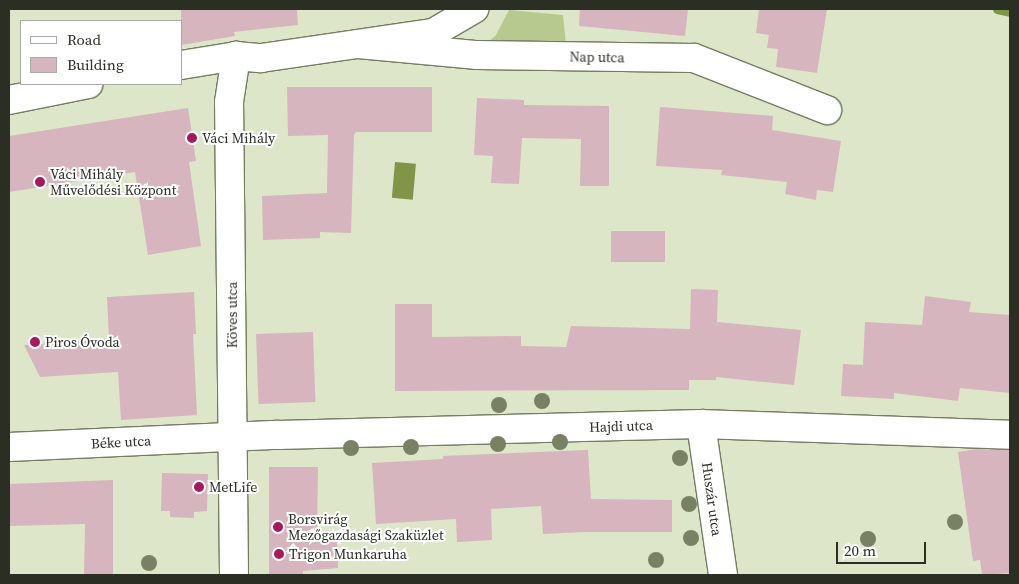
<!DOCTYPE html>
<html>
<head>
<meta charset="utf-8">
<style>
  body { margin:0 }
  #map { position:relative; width:1019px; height:584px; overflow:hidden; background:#dde6c9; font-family:"Source Serif 4",serif }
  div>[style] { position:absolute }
  .green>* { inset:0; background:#b7c98e }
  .water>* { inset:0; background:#809548; transform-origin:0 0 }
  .stream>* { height:9px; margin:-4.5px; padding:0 4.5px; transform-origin:4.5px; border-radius:4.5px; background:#809548 }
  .building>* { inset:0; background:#d6b5be; transform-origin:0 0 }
  .roads { filter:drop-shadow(1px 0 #747c62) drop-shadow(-1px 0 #747c62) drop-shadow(0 1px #747c62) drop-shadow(0 -1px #747c62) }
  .minor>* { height:28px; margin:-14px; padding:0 14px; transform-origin:14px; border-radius:14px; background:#fff }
  .trees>* { width:16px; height:16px; margin:-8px; border-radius:50%; background:#788162 }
  .dots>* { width:14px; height:14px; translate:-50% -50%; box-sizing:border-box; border:2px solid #fff; border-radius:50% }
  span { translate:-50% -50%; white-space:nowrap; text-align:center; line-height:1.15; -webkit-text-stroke:4px #fff; paint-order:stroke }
  .street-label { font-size:14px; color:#2a2e23 }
  .poi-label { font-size:14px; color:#2a2e23 }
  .left { translate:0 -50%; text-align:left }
  .frame { position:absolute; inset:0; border:10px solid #2a2e23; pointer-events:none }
  .legend { position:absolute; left:20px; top:20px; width:162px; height:65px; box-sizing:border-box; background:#fff; border:1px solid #aaaba7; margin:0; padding:6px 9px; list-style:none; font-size:15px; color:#2a2e23 }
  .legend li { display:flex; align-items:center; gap:10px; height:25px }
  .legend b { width:25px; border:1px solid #aaaba7 }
  .scale { position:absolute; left:836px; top:542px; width:90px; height:22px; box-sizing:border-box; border:2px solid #2a2e23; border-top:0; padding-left:6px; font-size:15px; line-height:18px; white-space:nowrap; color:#2a2e23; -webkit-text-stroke:4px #fff; paint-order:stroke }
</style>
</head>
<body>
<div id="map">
  <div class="green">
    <div style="clip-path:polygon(509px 10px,563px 15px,566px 45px,483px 47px,496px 35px)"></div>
  </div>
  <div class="water">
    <div style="left:395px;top:162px;width:21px;height:36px;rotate:5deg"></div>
  </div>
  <div class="stream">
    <div style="left:997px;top:9px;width:13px;rotate:13deg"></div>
  </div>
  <div class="building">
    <div style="clip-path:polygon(181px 9px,297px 9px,298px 25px,234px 32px,235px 36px,181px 45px)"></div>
    <div style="clip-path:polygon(580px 9px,688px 9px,685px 36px,579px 26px)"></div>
    <div style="clip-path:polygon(759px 9px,827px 9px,817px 73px,776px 67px,778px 49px,767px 48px,769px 35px,756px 33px)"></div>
    <div style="clip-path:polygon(287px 87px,432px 87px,432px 132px,356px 132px,354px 135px,351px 233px,320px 232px,320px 238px,263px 240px,262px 196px,327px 193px,328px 135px,288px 136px)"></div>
    <div style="clip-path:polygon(477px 98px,524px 100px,524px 105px,609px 106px,609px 186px,580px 186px,581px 139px,522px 138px,519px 184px,491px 183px,493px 156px,474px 155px)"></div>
    <div style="clip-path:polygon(660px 107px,773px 116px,772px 130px,841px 141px,833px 192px,817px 190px,816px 200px,785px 194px,787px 182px,721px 175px,722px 170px,656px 166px)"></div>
    <div style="clip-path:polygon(188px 108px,196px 161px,189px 162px,201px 246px,148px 255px,135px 172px,9px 192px,9px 136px)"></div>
    <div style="left:611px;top:231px;width:54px;height:31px"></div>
    <div style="clip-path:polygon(691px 289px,718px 290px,717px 322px,801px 330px,794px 385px,716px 377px,716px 380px,689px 380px,689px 390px,395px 391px,395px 304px,432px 304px,432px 337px,521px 336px,521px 346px,566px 347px,571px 326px,690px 329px)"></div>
    <div style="clip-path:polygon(194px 292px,196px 334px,193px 334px,197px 415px,121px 420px,118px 372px,40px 377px,24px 345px,109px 339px,107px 297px)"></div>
    <div style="clip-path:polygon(925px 296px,971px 302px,969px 312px,1010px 315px,1010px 393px,960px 388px,958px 401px,894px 393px,894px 399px,841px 396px,843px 364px,863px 365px,865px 322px,922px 325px)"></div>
    <div style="left:313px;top:332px;width:70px;height:57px;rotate:88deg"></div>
    <div style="clip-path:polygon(977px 449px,1010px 450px,1010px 573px,982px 575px,980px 560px,973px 561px,958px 452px)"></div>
    <div style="clip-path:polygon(588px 450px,591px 499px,672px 500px,672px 532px,586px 532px,543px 534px,541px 506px,491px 509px,492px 540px,457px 542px,456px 519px,376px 524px,372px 463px,443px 459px,443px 456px)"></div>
    <div style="clip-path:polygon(269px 467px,318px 467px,317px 537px,337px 535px,338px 568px,303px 571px,303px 575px,269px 575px)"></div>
    <div style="clip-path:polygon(162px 473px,208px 474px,207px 511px,194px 512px,194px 518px,170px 517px,170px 511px,161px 511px)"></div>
    <div style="clip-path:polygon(113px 480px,113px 575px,84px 575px,85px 524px,9px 526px,9px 484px)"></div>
  </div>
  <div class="roads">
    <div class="minor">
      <div style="left:358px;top:44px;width:120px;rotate:5.3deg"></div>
      <div style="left:477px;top:55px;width:217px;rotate:0.8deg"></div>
      <div style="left:694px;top:58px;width:143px;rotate:21.4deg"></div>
      <div style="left:181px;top:65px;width:56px;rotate:-9.3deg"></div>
      <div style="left:236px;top:56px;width:25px;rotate:5deg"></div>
      <div style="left:261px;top:58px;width:174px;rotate:-8.3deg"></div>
      <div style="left:433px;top:33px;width:48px;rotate:-30.3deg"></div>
      <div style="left:9px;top:100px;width:81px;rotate:-11.4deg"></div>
      <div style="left:701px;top:424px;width:153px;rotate:81.7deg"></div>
      <div style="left:9px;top:447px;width:269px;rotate:-2.6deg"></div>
      <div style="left:278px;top:435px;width:423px;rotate:-1.5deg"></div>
      <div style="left:701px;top:424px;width:309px;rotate:2deg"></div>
      <div style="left:234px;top:575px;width:473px;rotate:-90.6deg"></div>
      <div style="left:229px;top:102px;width:47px;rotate:-81.3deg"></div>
    </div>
  </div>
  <div class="trees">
    <div style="left:542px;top:401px"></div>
    <div style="left:499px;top:405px"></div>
    <div style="left:560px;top:442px"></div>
    <div style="left:498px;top:444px"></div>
    <div style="left:411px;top:447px"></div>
    <div style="left:351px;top:448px"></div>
    <div style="left:680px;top:458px"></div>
    <div style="left:689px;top:504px"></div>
    <div style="left:955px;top:522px"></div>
    <div style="left:691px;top:538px"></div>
    <div style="left:868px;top:539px"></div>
    <div style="left:656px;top:560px"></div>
    <div style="left:149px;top:563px"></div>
  </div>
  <div class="dots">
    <div style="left:192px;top:138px;background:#a71959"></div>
    <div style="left:40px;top:182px;background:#a71959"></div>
    <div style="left:35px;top:342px;background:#a71959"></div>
    <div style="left:199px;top:487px;background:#a71959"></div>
    <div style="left:278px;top:527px;background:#a71959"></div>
    <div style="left:279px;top:554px;background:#a71959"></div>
  </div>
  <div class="street-label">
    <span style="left:597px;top:57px;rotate:1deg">Nap utca</span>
    <span style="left:232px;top:315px;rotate:-90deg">Köves utca</span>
    <span style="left:621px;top:426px;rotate:-2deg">Hajdi utca</span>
    <span style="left:121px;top:442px;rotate:-3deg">Béke utca</span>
    <span style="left:712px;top:499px;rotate:82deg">Huszár utca</span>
  </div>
  <div class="poi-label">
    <span class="left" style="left:202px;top:138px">Váci Mihály</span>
    <span class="left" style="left:50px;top:182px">Váci Mihály<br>Művelődési Központ</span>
    <span class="left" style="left:45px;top:342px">Piros Óvoda</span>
    <span class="left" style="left:209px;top:487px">MetLife</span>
    <span class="left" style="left:288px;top:527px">Borsvirág<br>Mezőgazdasági Szaküzlet</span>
    <span class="left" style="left:289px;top:554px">Trigon Munkaruha</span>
  </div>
  <div class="frame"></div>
  <ul class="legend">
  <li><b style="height:6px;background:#fff"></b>Road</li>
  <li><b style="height:14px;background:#d6b5be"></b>Building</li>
  </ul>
  <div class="scale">20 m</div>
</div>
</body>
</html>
